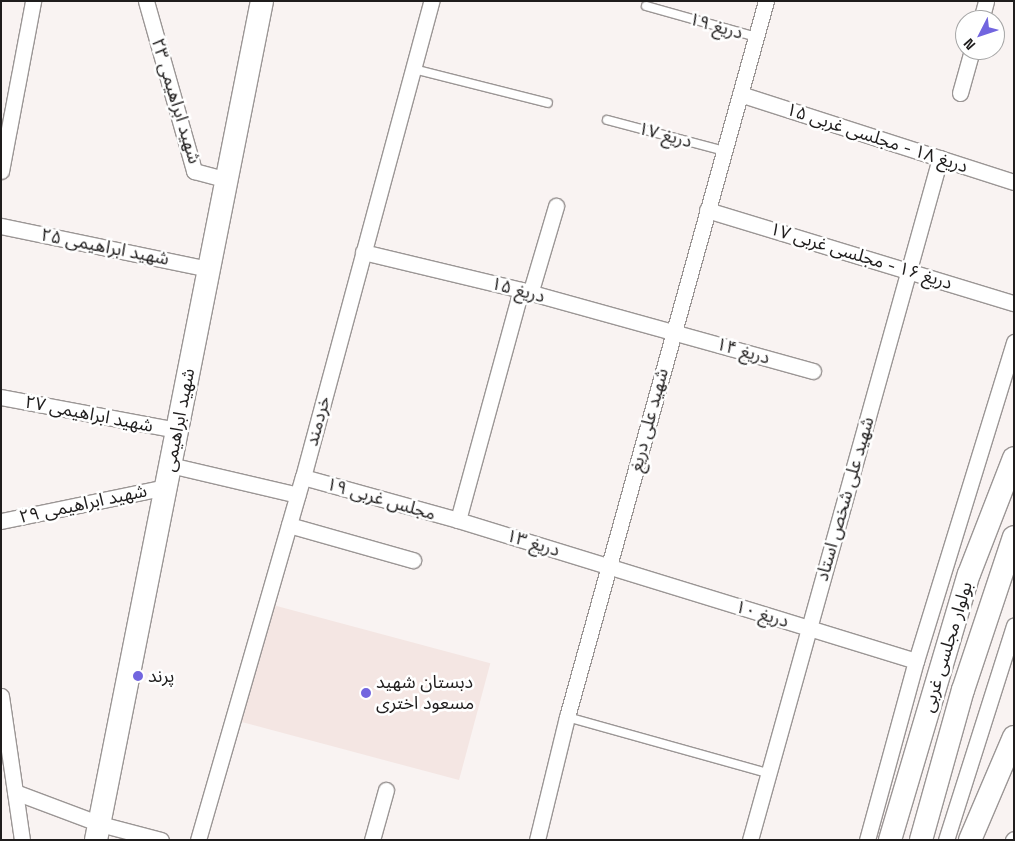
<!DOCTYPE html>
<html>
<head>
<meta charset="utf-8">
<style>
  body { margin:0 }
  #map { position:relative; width:1015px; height:841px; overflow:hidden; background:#f9f3f2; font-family:"Space Grotesk","Noto Sans Arabic",sans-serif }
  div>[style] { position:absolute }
  .built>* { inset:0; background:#f4e6e3; transform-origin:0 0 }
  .roads { filter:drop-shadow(1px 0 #9b9695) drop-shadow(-1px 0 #9b9695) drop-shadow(0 1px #9b9695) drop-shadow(0 -1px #9b9695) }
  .lane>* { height:8px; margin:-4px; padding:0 4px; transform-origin:4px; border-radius:4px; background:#fff }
  .street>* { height:15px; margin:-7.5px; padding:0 7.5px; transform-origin:7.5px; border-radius:7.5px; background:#fff }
  .secondary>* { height:22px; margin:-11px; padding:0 11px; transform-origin:11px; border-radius:11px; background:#fff }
  .dots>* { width:14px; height:14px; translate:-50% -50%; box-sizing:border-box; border:2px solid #fff; border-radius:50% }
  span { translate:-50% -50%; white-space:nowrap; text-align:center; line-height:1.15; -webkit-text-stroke:5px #fff; paint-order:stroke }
  .street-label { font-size:18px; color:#1f1d1d }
  .poi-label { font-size:18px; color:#1f1d1d }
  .left { translate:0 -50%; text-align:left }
  .frame { position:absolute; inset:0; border:2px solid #1f1d1d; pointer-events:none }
  .north { position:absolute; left:955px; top:10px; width:50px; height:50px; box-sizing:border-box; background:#fff; border:1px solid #a5a5a5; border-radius:50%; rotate:229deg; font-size:14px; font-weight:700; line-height:20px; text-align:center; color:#1f1d1d }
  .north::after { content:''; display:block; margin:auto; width:18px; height:22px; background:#7265df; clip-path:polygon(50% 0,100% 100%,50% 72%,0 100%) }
</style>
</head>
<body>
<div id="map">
  <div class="built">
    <div style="left:273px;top:605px;width:225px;height:121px;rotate:15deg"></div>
  </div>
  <div class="roads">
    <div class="lane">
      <div style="left:646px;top:6px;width:114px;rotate:15.7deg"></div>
      <div style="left:414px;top:69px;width:138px;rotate:14.2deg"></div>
      <div style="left:607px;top:120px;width:121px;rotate:14.8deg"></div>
      <div style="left:567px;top:717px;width:209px;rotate:15.6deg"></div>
    </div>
    <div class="street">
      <div style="left:146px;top:1px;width:177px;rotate:74.2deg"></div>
      <div style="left:194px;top:171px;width:34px;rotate:15deg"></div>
      <div style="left:981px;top:20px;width:20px;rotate:-75deg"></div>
      <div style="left:960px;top:93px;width:45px;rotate:-74.4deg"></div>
      <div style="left:740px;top:94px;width:288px;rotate:17.8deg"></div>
      <div style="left:1px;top:171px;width:173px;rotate:-79.3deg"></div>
      <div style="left:707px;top:210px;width:321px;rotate:16.9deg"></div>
      <div style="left:1px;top:226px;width:212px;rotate:11.7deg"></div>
      <div style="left:363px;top:252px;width:163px;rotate:13.5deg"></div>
      <div style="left:521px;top:290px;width:303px;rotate:15.5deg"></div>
      <div style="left:530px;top:294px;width:92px;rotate:-73.5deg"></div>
      <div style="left:1px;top:397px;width:179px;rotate:10.6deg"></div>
      <div style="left:170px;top:465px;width:131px;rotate:13.2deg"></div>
      <div style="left:303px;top:477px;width:161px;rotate:15.5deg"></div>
      <div style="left:458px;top:520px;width:479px;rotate:17.1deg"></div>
      <div style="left:458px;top:520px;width:238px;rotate:-74.7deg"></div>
      <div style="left:1px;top:521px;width:168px;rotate:-11.6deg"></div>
      <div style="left:289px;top:525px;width:129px;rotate:15.8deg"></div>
      <div style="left:1px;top:696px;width:146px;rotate:81.7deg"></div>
      <div style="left:15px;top:792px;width:91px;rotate:20.6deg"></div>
      <div style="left:100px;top:824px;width:63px;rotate:14.7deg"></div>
      <div style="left:198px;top:840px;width:378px;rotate:-73.9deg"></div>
      <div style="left:303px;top:477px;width:493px;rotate:-74.9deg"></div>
      <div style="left:372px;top:840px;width:52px;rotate:-74.4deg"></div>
      <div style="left:537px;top:840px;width:127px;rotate:-76.3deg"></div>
      <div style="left:567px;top:717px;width:743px;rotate:-74.47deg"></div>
      <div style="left:750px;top:840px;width:708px;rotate:-74.43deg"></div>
      <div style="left:867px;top:840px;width:186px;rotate:-74.7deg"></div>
      <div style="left:916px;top:661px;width:334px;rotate:-72.9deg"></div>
      <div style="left:946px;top:840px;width:225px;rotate:-72.4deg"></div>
      <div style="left:1013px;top:840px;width:1px;rotate:-45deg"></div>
    </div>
    <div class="secondary">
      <div style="left:96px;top:840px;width:855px;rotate:-78.81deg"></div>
      <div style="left:890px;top:840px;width:277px;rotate:-73.5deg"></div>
      <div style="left:969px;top:574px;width:124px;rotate:-68.8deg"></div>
      <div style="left:921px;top:840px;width:156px;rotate:-74.4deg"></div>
      <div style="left:963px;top:690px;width:161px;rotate:-71.6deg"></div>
      <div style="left:970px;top:840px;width:112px;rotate:-66.9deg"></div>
    </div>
  </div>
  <div class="dots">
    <div style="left:138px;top:676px;background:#7265df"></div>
    <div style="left:366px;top:693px;background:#7265df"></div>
  </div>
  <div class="street-label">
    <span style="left:716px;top:26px;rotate:16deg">دریغ ۱۹</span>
    <span style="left:176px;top:101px;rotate:73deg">شهید ابراهیمی ۲۳</span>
    <span style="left:665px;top:135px;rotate:15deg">دریغ ۱۷</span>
    <span style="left:877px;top:138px;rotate:18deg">دریغ ۱۸ - مجلسی غربی ۱۵</span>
    <span style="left:105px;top:247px;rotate:11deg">شهید ابراهیمی ۲۵</span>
    <span style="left:861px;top:256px;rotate:17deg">دریغ ۱۶ - مجلسی غربی ۱۷</span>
    <span style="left:518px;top:290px;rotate:15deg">دریغ ۱۵</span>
    <span style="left:743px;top:351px;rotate:16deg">دریغ ۱۴</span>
    <span style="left:89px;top:414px;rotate:11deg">شهید ابراهیمی ۲۷</span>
    <span style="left:179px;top:420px;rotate:-79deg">شهید ابراهیمی</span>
    <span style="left:649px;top:420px;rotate:-75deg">شهید علی دریغ</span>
    <span style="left:318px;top:421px;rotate:-75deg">خردمند</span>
    <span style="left:381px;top:499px;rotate:16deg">مجلس غربی ۱۹</span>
    <span style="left:845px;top:499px;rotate:-74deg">شهید علی شخص استاد</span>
    <span style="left:83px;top:504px;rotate:-12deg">شهید ابراهیمی ۲۹</span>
    <span style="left:533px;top:543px;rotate:17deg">دریغ ۱۳</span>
    <span style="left:762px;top:614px;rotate:17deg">دریغ ۱۰</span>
    <span style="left:947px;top:647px;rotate:-73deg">بولوار مجلسی غربی</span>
  </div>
  <div class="poi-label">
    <span class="left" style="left:148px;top:676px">پرند</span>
    <span class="left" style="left:376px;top:693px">دبستان شهید<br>مسعود اختری</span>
  </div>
  <div class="frame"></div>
  <div class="north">N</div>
</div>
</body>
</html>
